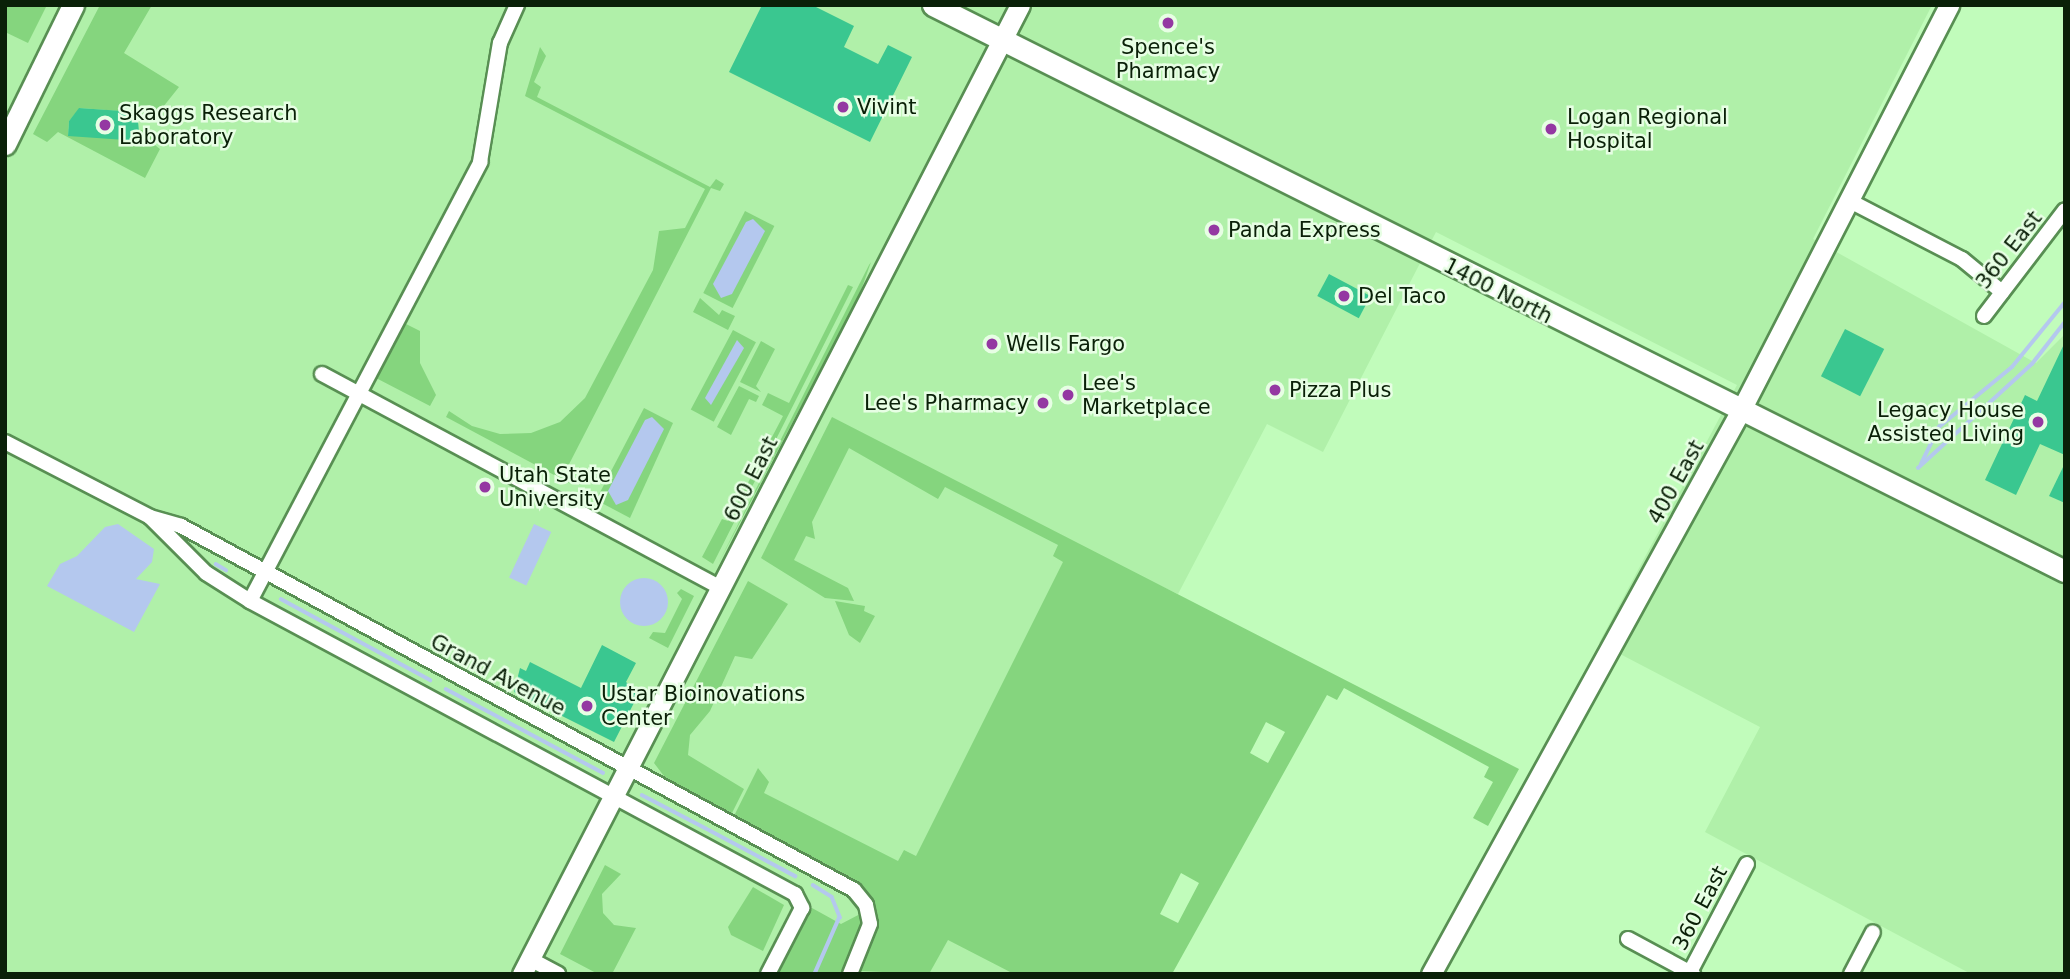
<!DOCTYPE html>
<html>
<head>
<meta charset="utf-8">
<style>
  body { margin:0 }
  #map { position:relative; width:2070px; height:979px; overflow:hidden; background:#c1fcbb; font-family:"DejaVu Sans",sans-serif }
  div>[style] { position:absolute }
  .built>* { inset:0; background:#b0f0a9 }
  .green>* { inset:0; background:#85d57e; transform-origin:0 0 }
  .water>* { inset:0; background:#b4c8ee; transform-origin:0 0 }
  .round { border-radius:50% }
  .stream>* { height:3.5px; margin:-1.75px; padding:0 1.75px; transform-origin:1.75px; border-radius:1.75px; background:#b4c8ee }
  .building>* { inset:0; background:#3ac790; transform-origin:0 0 }
  .roads { filter:drop-shadow(2px 0 #588f53) drop-shadow(-2px 0 #588f53) drop-shadow(0 2px #588f53) drop-shadow(0 -2px #588f53) }
  .minor>* { height:14px; margin:-7px; padding:0 7px; transform-origin:7px; border-radius:7px; background:#fff }
  .tertiary>* { height:19px; margin:-9.5px; padding:0 9.5px; transform-origin:9.5px; border-radius:9.5px; background:#fff }
  .secondary>* { height:21px; margin:-10.5px; padding:0 10.5px; transform-origin:10.5px; border-radius:10.5px; background:#fff }
  .dots>* { width:19px; height:19px; translate:-50% -50%; box-sizing:border-box; border:4px solid #e7fee4; border-radius:50% }
  span { translate:-50% -50%; white-space:nowrap; text-align:center; line-height:1.15; -webkit-text-stroke:5px #e7fee4; paint-order:stroke }
  .poi-label { font-size:21px; color:#0a2008 }
  .left { translate:0 -50%; text-align:left }
  .right { translate:-100% -50%; text-align:right }
  .street-label { font-size:21px; color:#0a2008 }
  .frame { position:absolute; inset:0; border:7px solid #0a2008; pointer-events:none }
</style>
</head>
<body>
<div id="map">
  <div class="built">
    <div style="clip-path:polygon(5px 5px,1932px 5px,1813px 239px,2036px 363px,2065px 334px,2065px 974px,1971px 974px,1705px 832px,1760px 727px,1599px 643px,1737px 385px,1436px 232px,1323px 452px,1267px 424px,1178px 594px,1099px 557px,1034px 974px,5px 974px)"></div>
  </div>
  <div class="green">
    <div style="clip-path:polygon(5px 5px,47px 5px,28px 43px,5px 32px)"></div>
    <div style="clip-path:polygon(100px 5px,152px 5px,124px 53px,179px 87px,151px 122px,147px 113px,80px 108px,69px 121px,68px 135px,140px 140px,140px 130px,152px 131px,151px 142px,160px 149px,145px 178px,58px 132px,47px 142px,33px 134px)"></div>
    <div style="clip-path:polygon(540px 47px,546px 56px,534px 82px,541px 87px,537px 97px,710px 187px,716px 179px,724px 184px,720px 191px,711px 188px,564px 474px,571px 484px,446px 417px,449px 411px,472px 426px,500px 434px,531px 433px,560px 422px,585px 398px,653px 270px,659px 231px,685px 228px,705px 189px,525px 96px)"></div>
    <div style="left:745px;top:211px;width:33px;height:92px;rotate:27deg"></div>
    <div style="clip-path:polygon(871px 262px,859px 296px,718px 564px,869px 265px)"></div>
    <div style="clip-path:polygon(848px 285px,853px 287px,713px 564px,702px 557px,722px 519px,728px 521px,783px 416px,762px 405px,768px 393px,789px 403px)"></div>
    <div style="clip-path:polygon(700px 298px,719px 315px,722px 310px,735px 316px,728px 330px,693px 312px)"></div>
    <div style="clip-path:polygon(404px 323px,420px 331px,420px 363px,436px 395px,430px 406px,376px 378px)"></div>
    <div style="left:733px;top:330px;width:26px;height:90px;rotate:28deg"></div>
    <div style="clip-path:polygon(761px 341px,775px 349px,756px 386px,761px 392px,740px 382px)"></div>
    <div style="clip-path:polygon(739px 386px,759px 396px,756px 402px,749px 399px,731px 435px,717px 427px)"></div>
    <div style="clip-path:polygon(644px 408px,673px 423px,630px 518px,596px 500px)"></div>
    <div style="clip-path:polygon(evenodd,832px 417px,1519px 769px,1488px 826px,1473px 818px,1493px 782px,1484px 777px,1489px 767px,1344px 688px,1337px 700px,1327px 695px,1172px 974px,1014px 974px,948px 940px,929px 974px,860px 971px,876px 933px,875px 909px,866px 892px,734px 816px,758px 768px,769px 782px,764px 793px,898px 861px,904px 850px,916px 856px,1063px 562px,1053px 556px,1058px 545px,945px 487px,938px 499px,849px 448px,812px 522px,815px 539px,806px 536px,794px 560px,848px 588px,854px 601px,825px 598px,761px 558px,832px 417px,1266px 722px,1285px 732px,1268px 763px,1250px 753px,1266px 722px,832px 417px,1181px 873px,1199px 883px,1178px 923px,1160px 914px,1181px 873px)"></div>
    <div style="clip-path:polygon(748px 581px,788px 604px,752px 659px,735px 656px,710px 711px,690px 735px,688px 755px,744px 789px,731px 815px,667px 780px,654px 763px)"></div>
    <div style="clip-path:polygon(681px 589px,694px 596px,668px 648px,649px 638px,653px 632px,665px 633px,682px 599px,677px 593px)"></div>
    <div style="clip-path:polygon(835px 601px,865px 606px,864px 611px,875px 616px,860px 643px,849px 635px)"></div>
    <div style="clip-path:polygon(605px 865px,621px 874px,602px 894px,603px 913px,614px 925px,636px 928px,612px 974px,598px 974px,560px 954px)"></div>
    <div style="clip-path:polygon(753px 887px,784px 905px,763px 951px,731px 935px,728px 927px)"></div>
    <div style="clip-path:polygon(812px 908px,841px 924px,862px 913px,860px 942px,843px 974px,775px 974px)"></div>
  </div>
  <div class="water">
    <div style="clip-path:polygon(753px 219px,765px 231px,732px 294px,721px 298px,713px 284px,746px 222px)"></div>
    <div style="clip-path:polygon(737px 340px,744px 348px,711px 405px,705px 398px)"></div>
    <div style="clip-path:polygon(652px 417px,664px 429px,628px 500px,616px 505px,608px 491px,645px 420px)"></div>
    <div style="clip-path:polygon(118px 524px,154px 549px,152px 562px,136px 579px,160px 584px,134px 632px,47px 586px,60px 564px,77px 556px,105px 527px)"></div>
    <div style="left:534px;top:524px;width:19px;height:59px;rotate:25deg"></div>
    <div class="round" style="left:620px;top:578px;width:48px;height:48px"></div>
  </div>
  <div class="stream">
    <div style="left:1921px;top:464px;width:41px;rotate:-64.1deg"></div>
    <div style="left:1939px;top:427px;width:94px;rotate:-39.4deg"></div>
    <div style="left:2012px;top:367px;width:84px;rotate:-50.8deg"></div>
    <div style="left:1918px;top:468px;width:154px;rotate:-42.4deg"></div>
    <div style="left:2032px;top:364px;width:53px;rotate:-51.8deg"></div>
    <div style="left:216px;top:564px;width:12px;rotate:31deg"></div>
    <div style="left:281px;top:599px;width:170px;rotate:28.5deg"></div>
    <div style="left:446px;top:689px;width:178px;rotate:28.1deg"></div>
    <div style="left:642px;top:795px;width:73px;rotate:27.6deg"></div>
    <div style="left:709px;top:830px;width:98px;rotate:28.1deg"></div>
    <div style="left:813px;top:885px;width:22px;rotate:32deg"></div>
    <div style="left:832px;top:897px;width:22px;rotate:68deg"></div>
    <div style="left:840px;top:917px;width:62px;rotate:113.7deg"></div>
  </div>
  <div class="building">
    <div style="clip-path:polygon(762px 5px,812px 5px,854px 26px,844px 47px,878px 64px,888px 45px,912px 57px,870px 142px,729px 72px)"></div>
    <div style="clip-path:polygon(79px 108px,137px 112px,140px 141px,68px 136px,69px 121px)"></div>
    <div style="left:1329px;top:274px;width:47px;height:25px;rotate:28deg"></div>
    <div style="left:1845px;top:329px;width:44px;height:53px;rotate:27deg"></div>
    <div style="clip-path:polygon(2065px 342px,2065px 455px,2040px 444px,2016px 495px,1985px 480px,2025px 395px,2037px 401px)"></div>
    <div style="clip-path:polygon(2065px 463px,2065px 503px,2049px 496px)"></div>
    <div style="clip-path:polygon(602px 645px,636px 663px,626px 682px,639px 693px,614px 742px,514px 692px,520px 668px,526px 671px,530px 662px,581px 688px)"></div>
  </div>
  <div class="roads">
    <div class="minor">
      <div style="left:1848px;top:200px;width:128px;rotate:27.4deg"></div>
      <div style="left:1962px;top:259px;width:52px;rotate:39.5deg"></div>
      <div style="left:1984px;top:316px;width:133px;rotate:-52.6deg"></div>
      <div style="left:322px;top:374px;width:453px;rotate:28.2deg"></div>
      <div style="left:5px;top:442px;width:163px;rotate:27.3deg"></div>
      <div style="left:150px;top:517px;width:32px;rotate:16deg"></div>
      <div style="left:181px;top:526px;width:765px;rotate:28.41deg"></div>
      <div style="left:854px;top:890px;width:19px;rotate:51deg"></div>
      <div style="left:866px;top:905px;width:19px;rotate:78deg"></div>
      <div style="left:870px;top:924px;width:54px;rotate:111.8deg"></div>
      <div style="left:151px;top:518px;width:78px;rotate:45deg"></div>
      <div style="left:206px;top:573px;width:52px;rotate:32.5deg"></div>
      <div style="left:250px;top:601px;width:619px;rotate:28.26deg"></div>
      <div style="left:795px;top:894px;width:16px;rotate:63deg"></div>
      <div style="left:802px;top:908px;width:74px;rotate:117.3deg"></div>
      <div style="left:250px;top:601px;width:496px;rotate:-62.3deg"></div>
      <div style="left:480px;top:162px;width:121px;rotate:-80.5deg"></div>
      <div style="left:500px;top:43px;width:42px;rotate:-65.9deg"></div>
      <div style="left:1628px;top:939px;width:74px;rotate:28.3deg"></div>
      <div style="left:530px;top:959px;width:32px;rotate:28deg"></div>
      <div style="left:1690px;top:972px;width:122px;rotate:-62.2deg"></div>
      <div style="left:1851px;top:974px;width:47px;rotate:-62.4deg"></div>
    </div>
    <div class="tertiary">
      <div style="left:522px;top:974px;width:1089px;rotate:-62.8deg"></div>
      <div style="left:1431px;top:974px;width:641px;rotate:-61.2deg"></div>
      <div style="left:1740px;top:412px;width:458px;rotate:-62.8deg"></div>
    </div>
    <div class="secondary">
      <div style="left:933px;top:5px;width:1266px;rotate:26.57deg"></div>
      <div style="left:5px;top:144px;width:155px;rotate:-63.9deg"></div>
    </div>
  </div>
  <div class="dots">
    <div style="left:1168px;top:23px;background:#9438a2"></div>
    <div style="left:843px;top:107px;background:#9438a2"></div>
    <div style="left:105px;top:125px;background:#9438a2"></div>
    <div style="left:1551px;top:129px;background:#9438a2"></div>
    <div style="left:1214px;top:230px;background:#9438a2"></div>
    <div style="left:1344px;top:296px;background:#9438a2"></div>
    <div style="left:992px;top:344px;background:#9438a2"></div>
    <div style="left:1275px;top:390px;background:#9438a2"></div>
    <div style="left:1068px;top:395px;background:#9438a2"></div>
    <div style="left:1043px;top:403px;background:#9438a2"></div>
    <div style="left:2038px;top:422px;background:#9438a2"></div>
    <div style="left:485px;top:487px;background:#9438a2"></div>
    <div style="left:587px;top:706px;background:#9438a2"></div>
  </div>
  <div class="poi-label">
    <span style="left:1168px;top:59px">Spence's<br>Pharmacy</span>
    <span class="left" style="left:857px;top:107px">Vivint</span>
    <span class="left" style="left:119px;top:125px">Skaggs Research<br>Laboratory</span>
    <span class="left" style="left:1567px;top:129px">Logan Regional<br>Hospital</span>
    <span class="left" style="left:1228px;top:230px">Panda Express</span>
    <span class="left" style="left:1358px;top:296px">Del Taco</span>
    <span class="left" style="left:1006px;top:344px">Wells Fargo</span>
    <span class="left" style="left:1082px;top:395px">Lee's<br>Marketplace</span>
    <span class="left" style="left:1289px;top:390px">Pizza Plus</span>
    <span class="right" style="left:1029px;top:403px">Lee's Pharmacy</span>
    <span class="right" style="left:2024px;top:422px">Legacy House<br>Assisted Living</span>
    <span class="left" style="left:499px;top:487px">Utah State<br>University</span>
    <span class="left" style="left:601px;top:706px">Ustar Bioinovations<br>Center</span>
  </div>
  <div class="street-label">
    <span style="left:2009px;top:250px;rotate:-52deg">360 East</span>
    <span style="left:1498px;top:291px;rotate:27deg">1400 North</span>
    <span style="left:751px;top:479px;rotate:-63deg">600 East</span>
    <span style="left:1676px;top:482px;rotate:-61deg">400 East</span>
    <span style="left:498px;top:675px;rotate:28deg">Grand Avenue</span>
    <span style="left:1700px;top:908px;rotate:-62deg">360 East</span>
  </div>
  <div class="frame"></div>
</div>
</body>
</html>
